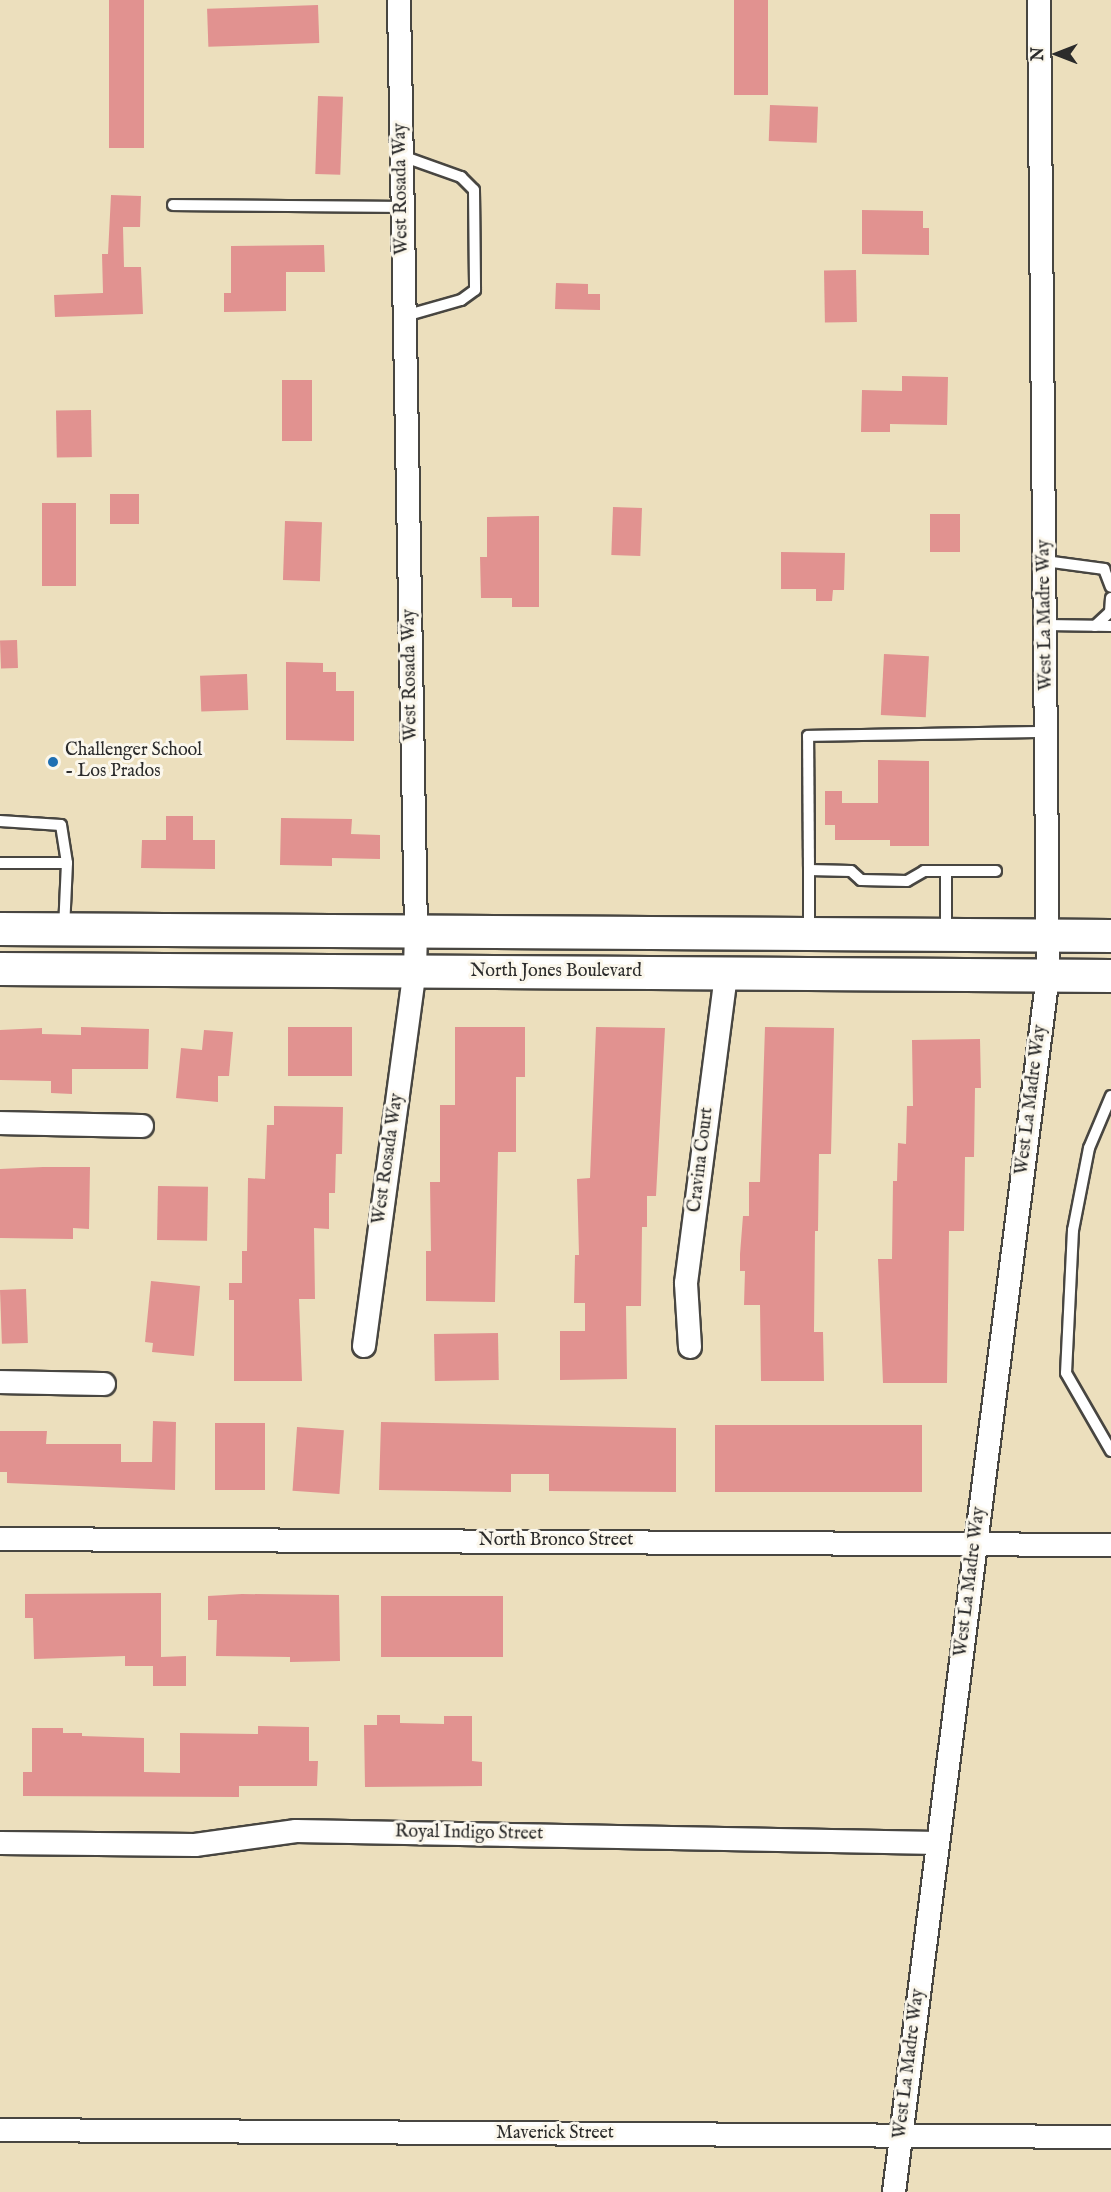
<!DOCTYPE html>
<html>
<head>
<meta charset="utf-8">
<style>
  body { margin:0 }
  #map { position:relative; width:1111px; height:2192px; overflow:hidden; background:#ecdfbd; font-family:"IM FELL English",serif }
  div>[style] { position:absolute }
  .building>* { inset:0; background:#e19290; transform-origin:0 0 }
  .roads { filter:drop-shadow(2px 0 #484641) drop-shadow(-2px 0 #484641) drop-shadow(0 2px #484641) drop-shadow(0 -2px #484641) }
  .lane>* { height:10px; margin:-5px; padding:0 5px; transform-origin:5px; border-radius:5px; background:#fff }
  .street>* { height:22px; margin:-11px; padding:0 11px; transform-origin:11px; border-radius:11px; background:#fff }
  .secondary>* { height:32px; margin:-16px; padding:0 16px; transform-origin:16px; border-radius:16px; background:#fff }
  .dots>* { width:16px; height:16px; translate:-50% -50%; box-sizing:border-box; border:3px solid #fbf7ec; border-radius:50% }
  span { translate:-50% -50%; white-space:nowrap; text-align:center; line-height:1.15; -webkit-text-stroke:6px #fbf7ec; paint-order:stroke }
  .street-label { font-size:18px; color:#2b2b2b }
  .poi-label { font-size:18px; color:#2b2b2b }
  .left { translate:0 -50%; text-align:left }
  .north { position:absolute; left:1027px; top:24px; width:60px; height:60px; -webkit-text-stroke:4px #fbf7ec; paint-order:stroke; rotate:270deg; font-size:16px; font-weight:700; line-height:24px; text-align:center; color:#2b2b2b }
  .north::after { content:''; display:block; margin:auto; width:21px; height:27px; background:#2b2b2b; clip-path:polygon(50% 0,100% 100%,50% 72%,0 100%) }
</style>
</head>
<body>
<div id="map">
  <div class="building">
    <div style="left:109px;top:0;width:35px;height:148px"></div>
    <div style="left:734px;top:0;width:34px;height:95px"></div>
    <div style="left:318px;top:5px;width:38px;height:111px;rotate:88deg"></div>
    <div style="left:318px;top:96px;width:25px;height:78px;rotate:2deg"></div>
    <div style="left:770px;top:105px;width:48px;height:36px;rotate:2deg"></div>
    <div style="clip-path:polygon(111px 195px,141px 196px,140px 227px,123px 227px,124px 267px,141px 267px,143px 314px,55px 317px,54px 295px,103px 293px,102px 254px,108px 254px)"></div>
    <div style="clip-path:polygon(862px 210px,923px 211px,923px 228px,929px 228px,929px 255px,862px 254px)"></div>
    <div style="clip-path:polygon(324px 245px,325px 272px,286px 272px,286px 311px,224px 312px,224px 293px,231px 293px,231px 246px)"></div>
    <div style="left:856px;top:270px;width:52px;height:32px;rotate:89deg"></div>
    <div style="clip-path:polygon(556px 283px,588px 284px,588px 294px,600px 294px,600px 310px,555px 309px)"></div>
    <div style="clip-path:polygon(902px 376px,948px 377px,947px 425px,890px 424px,890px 432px,861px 432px,862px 390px,902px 391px)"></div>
    <div style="left:282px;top:380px;width:30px;height:61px"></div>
    <div style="left:91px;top:410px;width:47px;height:35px;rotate:89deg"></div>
    <div style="left:110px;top:494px;width:29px;height:30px"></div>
    <div style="left:42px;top:503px;width:34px;height:83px"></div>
    <div style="left:613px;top:507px;width:29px;height:48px;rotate:2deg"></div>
    <div style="left:930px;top:514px;width:30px;height:38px"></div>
    <div style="clip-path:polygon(539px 516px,539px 607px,512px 607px,512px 598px,481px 598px,480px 557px,487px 557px,487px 517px)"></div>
    <div style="left:285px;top:521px;width:37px;height:59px;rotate:2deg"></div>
    <div style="clip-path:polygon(781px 552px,845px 553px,844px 590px,833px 590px,832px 601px,816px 601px,816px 589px,781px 589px)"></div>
    <div style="left:17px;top:640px;width:28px;height:17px;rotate:88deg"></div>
    <div style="left:884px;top:654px;width:45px;height:61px;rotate:3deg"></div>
    <div style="clip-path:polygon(286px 662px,323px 663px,323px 672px,336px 672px,336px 691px,354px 691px,354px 741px,286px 740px)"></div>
    <div style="left:247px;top:674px;width:36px;height:47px;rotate:88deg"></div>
    <div style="clip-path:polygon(878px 760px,929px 761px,929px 846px,890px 846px,890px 840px,835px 840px,835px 825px,825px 825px,825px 791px,842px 791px,842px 803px,878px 803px)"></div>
    <div style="clip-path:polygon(166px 816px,193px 816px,193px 840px,215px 840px,215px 869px,141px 868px,142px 840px,166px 840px)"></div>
    <div style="clip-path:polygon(281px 818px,352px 819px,351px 834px,380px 835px,380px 859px,332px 858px,332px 866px,280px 865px)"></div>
    <div style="clip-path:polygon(81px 1027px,149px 1029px,148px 1069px,72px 1069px,72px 1094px,51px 1093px,51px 1081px,0 1080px,0 1030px,42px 1028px,42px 1034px,81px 1035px)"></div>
    <div style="left:352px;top:1027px;width:49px;height:64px;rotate:90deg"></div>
    <div style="clip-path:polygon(455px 1027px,525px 1027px,525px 1077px,516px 1077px,516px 1152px,498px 1152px,495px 1302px,426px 1301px,426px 1251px,431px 1251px,430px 1182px,440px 1182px,440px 1105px,455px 1105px)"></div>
    <div style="clip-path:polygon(596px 1027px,665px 1028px,656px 1196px,647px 1196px,647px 1227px,642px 1227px,641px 1306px,626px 1306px,627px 1379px,560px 1380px,560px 1331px,585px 1331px,585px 1303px,574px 1303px,575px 1255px,579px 1255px,577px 1179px,590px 1178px)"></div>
    <div style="clip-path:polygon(765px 1027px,834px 1028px,831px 1154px,819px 1154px,818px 1231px,815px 1231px,814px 1332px,823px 1332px,824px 1381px,761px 1381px,760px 1305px,744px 1305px,745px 1271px,740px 1271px,740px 1254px,743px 1216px,749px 1216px,749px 1182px,760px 1182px)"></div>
    <div style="clip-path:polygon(204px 1030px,233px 1032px,229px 1076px,218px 1076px,218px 1102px,176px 1098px,181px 1048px,202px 1050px)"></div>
    <div style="clip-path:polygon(980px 1039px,981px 1088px,975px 1088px,974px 1157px,965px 1157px,964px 1231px,949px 1231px,947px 1383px,883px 1383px,878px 1259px,892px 1259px,893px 1181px,897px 1181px,898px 1143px,906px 1144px,907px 1106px,913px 1106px,912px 1040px)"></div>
    <div style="clip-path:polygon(274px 1106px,343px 1107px,342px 1154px,336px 1154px,335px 1193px,329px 1193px,329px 1229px,314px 1228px,315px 1299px,299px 1299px,302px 1381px,234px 1381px,234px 1300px,229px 1300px,229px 1283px,242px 1283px,242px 1251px,247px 1251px,248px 1178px,265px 1179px,267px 1125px,274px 1125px)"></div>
    <div style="clip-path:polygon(43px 1167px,90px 1167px,89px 1229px,73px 1228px,73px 1239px,0 1238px,0 1169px)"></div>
    <div style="left:158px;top:1186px;width:50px;height:54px;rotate:1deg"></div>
    <div style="clip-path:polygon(151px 1281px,200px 1286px,194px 1356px,152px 1352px,153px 1343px,145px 1342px)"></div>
    <div style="left:26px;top:1289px;width:54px;height:26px;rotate:88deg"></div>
    <div style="left:498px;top:1333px;width:47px;height:64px;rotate:89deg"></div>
    <div style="clip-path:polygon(153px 1421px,176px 1422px,175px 1490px,7px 1483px,7px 1472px,0 1472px,0 1431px,47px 1431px,46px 1444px,121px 1444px,121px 1462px,152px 1462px)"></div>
    <div style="clip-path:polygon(381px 1422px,676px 1428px,676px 1492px,549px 1491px,549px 1474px,511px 1474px,511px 1492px,379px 1490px)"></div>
    <div style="left:215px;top:1423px;width:50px;height:67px"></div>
    <div style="left:715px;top:1425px;width:207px;height:67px"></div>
    <div style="left:297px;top:1427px;width:47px;height:64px;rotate:4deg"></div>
    <div style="clip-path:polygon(161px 1593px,161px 1657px,186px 1656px,186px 1686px,153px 1686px,153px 1666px,125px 1666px,125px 1656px,34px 1659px,33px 1618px,25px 1618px,25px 1594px)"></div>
    <div style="clip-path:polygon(242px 1594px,339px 1595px,340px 1661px,290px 1662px,290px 1657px,216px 1656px,217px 1620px,208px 1620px,208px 1596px)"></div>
    <div style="left:381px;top:1596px;width:122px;height:61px"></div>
    <div style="clip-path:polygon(377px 1715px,400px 1715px,400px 1723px,444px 1724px,444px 1716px,472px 1716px,472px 1761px,482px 1762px,482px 1786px,365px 1787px,364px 1725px,377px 1725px)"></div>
    <div style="clip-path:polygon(258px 1726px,309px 1727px,309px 1761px,318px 1761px,317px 1786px,239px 1786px,239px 1797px,23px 1796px,23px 1772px,32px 1772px,32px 1728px,63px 1728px,63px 1733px,82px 1733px,82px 1736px,144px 1738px,144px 1772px,180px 1773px,180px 1733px,258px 1734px)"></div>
  </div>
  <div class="roads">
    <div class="lane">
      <div style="left:402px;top:156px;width:63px;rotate:19.6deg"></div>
      <div style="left:461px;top:177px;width:18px;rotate:45deg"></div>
      <div style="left:474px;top:190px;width:100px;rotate:89.4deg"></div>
      <div style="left:475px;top:290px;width:17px;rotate:144deg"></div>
      <div style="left:461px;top:300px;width:58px;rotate:164.1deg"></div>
      <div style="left:173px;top:205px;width:230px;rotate:0.5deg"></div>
      <div style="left:1045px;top:561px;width:60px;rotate:7.7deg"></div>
      <div style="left:1104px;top:569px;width:19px;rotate:69deg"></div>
      <div style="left:1046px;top:625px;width:65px;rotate:0.9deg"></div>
      <div style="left:1095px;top:626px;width:21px;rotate:-43deg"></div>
      <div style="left:1110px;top:612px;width:14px;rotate:-86deg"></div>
      <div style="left:0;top:821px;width:61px;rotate:3.8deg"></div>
      <div style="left:61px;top:825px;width:38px;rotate:81deg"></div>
      <div style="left:67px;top:863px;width:65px;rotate:92.6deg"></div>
      <div style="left:0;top:863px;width:67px"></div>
      <div style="left:809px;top:870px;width:134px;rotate:-90.4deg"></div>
      <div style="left:808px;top:736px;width:239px;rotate:-1deg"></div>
      <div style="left:946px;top:871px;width:62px;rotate:90deg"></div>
      <div style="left:809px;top:931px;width:61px;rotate:-90deg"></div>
      <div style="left:809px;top:870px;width:42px;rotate:1.4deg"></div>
      <div style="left:851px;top:871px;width:13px;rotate:42deg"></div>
      <div style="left:861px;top:880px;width:46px;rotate:1.2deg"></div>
      <div style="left:907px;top:881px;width:20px;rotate:-30deg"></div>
      <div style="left:924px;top:871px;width:72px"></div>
      <div style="left:1111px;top:1096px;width:56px;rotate:112.9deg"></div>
      <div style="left:1089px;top:1148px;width:84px;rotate:101deg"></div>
      <div style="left:1073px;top:1230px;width:143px;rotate:92.8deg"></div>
      <div style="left:1066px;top:1373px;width:90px;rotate:60deg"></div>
    </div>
    <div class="street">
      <div style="left:0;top:1123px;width:142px;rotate:1.2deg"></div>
      <div style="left:364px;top:1346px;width:378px;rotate:-82.3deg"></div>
      <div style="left:415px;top:971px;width:40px;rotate:-88.6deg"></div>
      <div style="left:416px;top:931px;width:931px;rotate:-91.05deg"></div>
      <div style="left:690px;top:1347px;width:64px;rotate:-93.6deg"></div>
      <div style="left:686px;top:1283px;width:313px;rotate:-82.6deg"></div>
      <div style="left:0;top:1382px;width:104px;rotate:1.1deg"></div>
      <div style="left:0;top:1539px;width:1111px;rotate:0.31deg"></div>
      <div style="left:0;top:1843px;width:195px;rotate:0.6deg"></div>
      <div style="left:195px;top:1845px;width:102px;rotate:-7.9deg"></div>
      <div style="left:296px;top:1831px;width:642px;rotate:1.07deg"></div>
      <div style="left:0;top:2130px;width:1111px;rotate:0.36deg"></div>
      <div style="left:894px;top:2192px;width:1227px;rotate:-82.79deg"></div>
      <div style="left:1048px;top:975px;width:975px;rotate:-90.53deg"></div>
    </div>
    <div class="secondary">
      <div style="left:0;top:929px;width:1111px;rotate:0.36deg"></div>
      <div style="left:0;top:969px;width:1111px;rotate:0.36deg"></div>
    </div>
  </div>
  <div class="dots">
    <div style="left:53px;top:762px;background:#1f6fb2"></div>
  </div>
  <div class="street-label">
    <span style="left:402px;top:189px;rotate:-91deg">West Rosada Way</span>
    <span style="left:1046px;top:615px;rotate:-91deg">West La Madre Way</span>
    <span style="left:411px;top:675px;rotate:-91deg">West Rosada Way</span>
    <span style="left:556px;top:972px">North Jones Boulevard</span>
    <span style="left:1032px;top:1100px;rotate:-83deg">West La Madre Way</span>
    <span style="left:389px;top:1159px;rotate:-82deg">West Rosada Way</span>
    <span style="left:702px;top:1160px;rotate:-83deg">Cravina Court</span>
    <span style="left:556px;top:1541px">North Bronco Street</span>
    <span style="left:971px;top:1582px;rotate:-83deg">West La Madre Way</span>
    <span style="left:469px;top:1834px;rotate:1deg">Royal Indigo Street</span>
    <span style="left:910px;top:2064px;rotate:-83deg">West La Madre Way</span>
    <span style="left:555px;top:2134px">Maverick Street</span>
  </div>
  <div class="poi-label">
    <span class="left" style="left:65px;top:762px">Challenger School<br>- Los Prados</span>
  </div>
  <div class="north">N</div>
</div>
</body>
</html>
